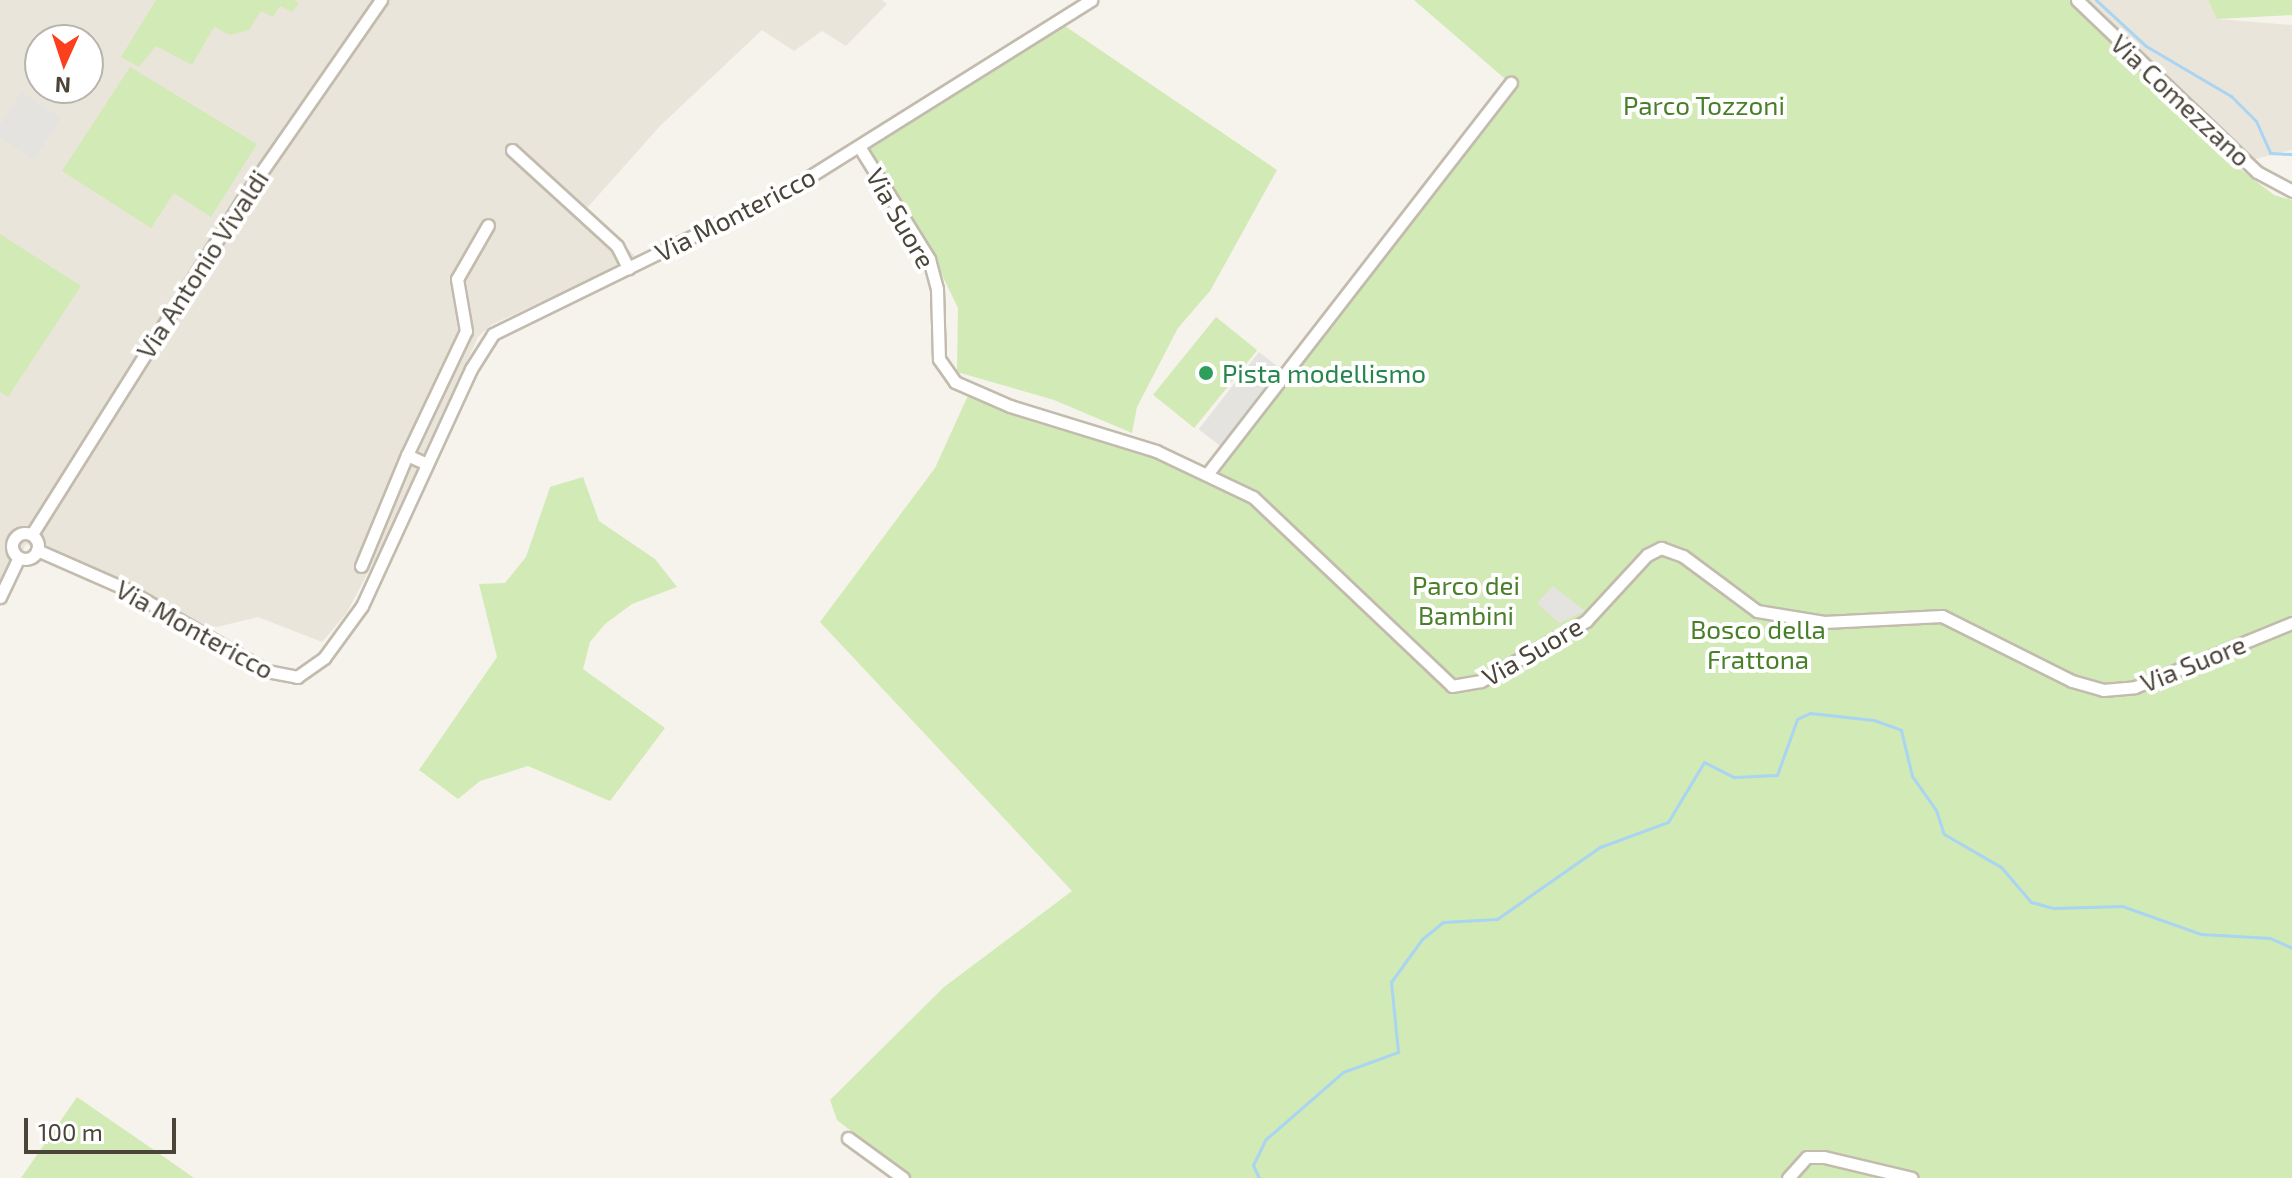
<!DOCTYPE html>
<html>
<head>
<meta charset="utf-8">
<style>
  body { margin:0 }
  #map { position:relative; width:2292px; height:1178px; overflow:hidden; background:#f6f3ec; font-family:"Exo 2",sans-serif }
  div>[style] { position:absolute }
  .residential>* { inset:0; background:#eae5da }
  .green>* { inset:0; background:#d2eab5; transform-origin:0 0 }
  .parking>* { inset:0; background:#e5e3e0; transform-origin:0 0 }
  .stream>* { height:3px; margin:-1.5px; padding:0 1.5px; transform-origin:1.5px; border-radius:1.5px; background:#a9d4f2 }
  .roads { filter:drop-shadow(2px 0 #c2bbae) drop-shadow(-2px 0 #c2bbae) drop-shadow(0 2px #c2bbae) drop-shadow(0 -2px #c2bbae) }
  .street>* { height:11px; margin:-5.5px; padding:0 5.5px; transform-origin:5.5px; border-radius:5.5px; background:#fff }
  .street>.ring { margin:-5.5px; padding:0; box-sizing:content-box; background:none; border:11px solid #fff; border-radius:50% }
  .dots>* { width:22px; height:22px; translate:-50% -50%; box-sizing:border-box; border:4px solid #fff; border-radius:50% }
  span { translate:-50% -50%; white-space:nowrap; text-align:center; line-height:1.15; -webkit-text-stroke:8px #fff; paint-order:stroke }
  .street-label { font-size:26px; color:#4b4439 }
  .park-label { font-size:26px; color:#4a7f2a }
  .leisure-label { font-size:26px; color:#27864d }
  .left { translate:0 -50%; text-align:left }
  .north { position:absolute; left:24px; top:24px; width:80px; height:80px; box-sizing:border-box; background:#fff; border:2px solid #b7b4b0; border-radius:50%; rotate:183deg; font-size:22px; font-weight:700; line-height:32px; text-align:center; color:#4b4439 }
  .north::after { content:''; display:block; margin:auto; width:28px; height:36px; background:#fc3f1d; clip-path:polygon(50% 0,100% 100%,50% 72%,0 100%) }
  .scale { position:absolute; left:24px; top:1118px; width:152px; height:36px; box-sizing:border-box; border:4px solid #4b4439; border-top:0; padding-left:10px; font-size:24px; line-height:28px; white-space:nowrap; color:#4b4439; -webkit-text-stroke:6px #fff; paint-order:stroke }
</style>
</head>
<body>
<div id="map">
  <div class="residential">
    <div style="clip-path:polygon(evenodd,0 0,882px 0,887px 4px,846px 46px,822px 31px,794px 51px,762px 30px,660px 126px,587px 208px,637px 258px,491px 325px,478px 337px,389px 533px,346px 614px,322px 642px,258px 617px,217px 627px,195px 625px,78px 563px,26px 544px,0 601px,0 0,40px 40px,88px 40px,88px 88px,40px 88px,40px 40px)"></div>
    <div style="clip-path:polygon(1983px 0,2208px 0,2219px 19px,2292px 25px,2292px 150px,2243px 162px)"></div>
  </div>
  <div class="green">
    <div style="clip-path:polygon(156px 0,294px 0,299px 3px,292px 12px,280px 6px,273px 17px,261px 11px,249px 30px,230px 35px,214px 27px,192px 65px,156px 46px,139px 67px,121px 57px)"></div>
    <div style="clip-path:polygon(1414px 0,2069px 0,2227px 159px,2274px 195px,2292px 200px,2292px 1178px,912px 1178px,837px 1120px,830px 1100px,944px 987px,1072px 891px,820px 622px,935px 468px,970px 391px,1211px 475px,1230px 459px,1511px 84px)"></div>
    <div style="clip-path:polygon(2208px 0,2292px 0,2292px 15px,2217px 19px)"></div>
    <div style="clip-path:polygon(1062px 24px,1277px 170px,1210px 291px,1178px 328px,1137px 407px,1132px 433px,1054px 400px,957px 372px,958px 308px,919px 228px,861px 143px)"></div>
    <div style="clip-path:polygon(130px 67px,257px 144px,211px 217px,174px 193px,151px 228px,62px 171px)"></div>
    <div style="clip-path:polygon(0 234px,81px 286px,8px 397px,0 392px)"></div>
    <div style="left:1216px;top:317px;width:53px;height:100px;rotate:39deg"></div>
    <div style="clip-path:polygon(583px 477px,599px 521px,655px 559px,677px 587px,632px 604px,605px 624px,590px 642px,583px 669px,665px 728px,610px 801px,528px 766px,480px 781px,458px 799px,419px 770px,497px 657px,479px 584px,505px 583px,526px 557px,550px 487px)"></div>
    <div style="clip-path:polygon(77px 1097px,167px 1159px,194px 1178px,21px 1178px)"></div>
  </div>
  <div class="parking">
    <div style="clip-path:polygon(21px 92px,61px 118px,34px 160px,0 138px,0 125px)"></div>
    <div style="left:1259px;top:352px;width:33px;height:98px;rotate:38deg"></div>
    <div style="clip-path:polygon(1553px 586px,1585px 611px,1559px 623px,1537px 603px)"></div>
  </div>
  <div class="stream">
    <div style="left:2096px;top:0;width:68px;rotate:42.6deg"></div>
    <div style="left:2146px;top:46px;width:99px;rotate:30.5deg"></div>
    <div style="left:2231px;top:96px;width:35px;rotate:45deg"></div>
    <div style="left:2256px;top:121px;width:35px;rotate:66deg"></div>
    <div style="left:2270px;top:153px;width:22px;rotate:3deg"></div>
    <div style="left:1259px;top:1178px;width:14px;rotate:-115deg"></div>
    <div style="left:1253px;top:1165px;width:28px;rotate:-64deg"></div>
    <div style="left:1265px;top:1140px;width:103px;rotate:-41.1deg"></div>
    <div style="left:1343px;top:1072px;width:59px;rotate:-20deg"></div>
    <div style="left:1398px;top:1052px;width:70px;rotate:-95.7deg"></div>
    <div style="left:1391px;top:982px;width:53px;rotate:-54.2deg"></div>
    <div style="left:1422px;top:939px;width:27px;rotate:-39deg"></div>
    <div style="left:1443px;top:922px;width:54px;rotate:-3.2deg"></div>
    <div style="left:1497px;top:919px;width:126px;rotate:-35deg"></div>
    <div style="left:1600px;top:847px;width:72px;rotate:-20.2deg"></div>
    <div style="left:1668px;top:822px;width:70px;rotate:-59deg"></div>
    <div style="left:1704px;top:762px;width:34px;rotate:27deg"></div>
    <div style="left:1734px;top:777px;width:43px;rotate:-2.7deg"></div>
    <div style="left:1777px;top:775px;width:59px;rotate:-70.3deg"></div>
    <div style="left:1797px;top:719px;width:14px;rotate:-25deg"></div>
    <div style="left:1810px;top:713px;width:64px;rotate:6.2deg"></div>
    <div style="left:1874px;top:720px;width:29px;rotate:20deg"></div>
    <div style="left:1901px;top:730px;width:47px;rotate:76.6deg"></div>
    <div style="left:1912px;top:776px;width:42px;rotate:54.8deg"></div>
    <div style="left:1936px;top:810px;width:25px;rotate:72deg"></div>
    <div style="left:1944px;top:834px;width:66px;rotate:30.1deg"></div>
    <div style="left:2001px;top:867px;width:46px;rotate:49.4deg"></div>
    <div style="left:2031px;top:902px;width:23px;rotate:15deg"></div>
    <div style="left:2053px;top:908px;width:69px;rotate:-1.7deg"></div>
    <div style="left:2122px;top:906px;width:84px;rotate:19.5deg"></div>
    <div style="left:2201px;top:934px;width:69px;rotate:3.3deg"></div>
    <div style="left:2270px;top:938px;width:24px;rotate:24deg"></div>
  </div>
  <div class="roads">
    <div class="street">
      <div style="left:2077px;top:0;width:249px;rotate:43.7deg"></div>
      <div style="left:2257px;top:172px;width:40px;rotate:28deg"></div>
      <div style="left:860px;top:148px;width:131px;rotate:58.1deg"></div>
      <div style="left:929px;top:259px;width:31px;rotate:75deg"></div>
      <div style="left:937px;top:289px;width:70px;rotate:88.4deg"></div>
      <div style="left:939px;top:359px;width:28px;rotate:55deg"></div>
      <div style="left:955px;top:382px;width:60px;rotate:23.6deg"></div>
      <div style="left:1010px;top:406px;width:153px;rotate:17.1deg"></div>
      <div style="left:1156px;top:451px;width:107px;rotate:25.4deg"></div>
      <div style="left:1253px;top:497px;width:274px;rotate:43.5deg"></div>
      <div style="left:1452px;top:686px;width:29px;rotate:-10deg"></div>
      <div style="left:1481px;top:681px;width:121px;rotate:-29.7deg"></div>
      <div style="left:1586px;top:621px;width:90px;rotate:-47.3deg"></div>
      <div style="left:1647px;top:555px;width:16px;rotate:-27deg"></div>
      <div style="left:1661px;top:548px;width:23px;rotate:20deg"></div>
      <div style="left:1683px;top:556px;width:92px;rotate:36.6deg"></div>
      <div style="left:1757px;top:611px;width:68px;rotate:9.3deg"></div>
      <div style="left:1824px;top:622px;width:118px;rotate:-2.9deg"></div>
      <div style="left:1942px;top:616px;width:145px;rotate:26.6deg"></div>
      <div style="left:2072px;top:681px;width:32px;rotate:16deg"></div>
      <div style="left:2103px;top:690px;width:32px;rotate:-5deg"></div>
      <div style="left:2135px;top:687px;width:170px;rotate:-22.2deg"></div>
      <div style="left:512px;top:150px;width:142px;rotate:42.4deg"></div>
      <div style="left:617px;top:246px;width:25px;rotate:63deg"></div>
      <div style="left:427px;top:464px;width:22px;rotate:-156deg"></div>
      <div style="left:407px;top:455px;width:137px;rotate:-64.6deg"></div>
      <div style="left:466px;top:331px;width:53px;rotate:-99.8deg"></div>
      <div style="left:457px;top:279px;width:62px;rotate:-60.1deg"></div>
      <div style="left:1208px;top:473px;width:494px;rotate:-52.2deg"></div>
      <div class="ring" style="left:12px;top:533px;width:15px;height:15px"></div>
      <div style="left:32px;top:534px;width:398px;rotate:-57.8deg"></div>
      <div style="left:244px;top:197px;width:240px;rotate:-55.2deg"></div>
      <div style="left:37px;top:550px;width:97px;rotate:23.7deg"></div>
      <div style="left:126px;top:589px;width:163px;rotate:30.2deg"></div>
      <div style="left:267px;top:671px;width:31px;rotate:11deg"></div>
      <div style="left:297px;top:677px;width:33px;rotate:-35deg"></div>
      <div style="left:324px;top:658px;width:64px;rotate:-53.8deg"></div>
      <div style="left:362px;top:606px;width:261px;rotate:-65.3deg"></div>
      <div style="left:471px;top:369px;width:41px;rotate:-57.8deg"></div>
      <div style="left:493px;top:334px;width:334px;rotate:-26.1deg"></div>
      <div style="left:793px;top:187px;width:352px;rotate:-32.1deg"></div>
      <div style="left:361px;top:566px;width:120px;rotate:-67.5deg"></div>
      <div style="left:0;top:597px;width:44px;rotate:-64.6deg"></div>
      <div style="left:848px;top:1138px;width:68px;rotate:36deg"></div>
      <div style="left:1788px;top:1178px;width:28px;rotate:-48deg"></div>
      <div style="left:1807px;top:1157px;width:17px"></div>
      <div style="left:1824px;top:1157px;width:90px;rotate:13.4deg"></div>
    </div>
  </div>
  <div class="dots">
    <div style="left:1206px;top:373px;background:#2e9e5b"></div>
  </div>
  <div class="street-label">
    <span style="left:2181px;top:100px;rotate:43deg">Via Comezzano</span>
    <span style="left:735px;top:214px;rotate:-27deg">Via Montericco</span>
    <span style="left:901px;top:218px;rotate:60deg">Via Suore</span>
    <span style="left:202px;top:264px;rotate:-57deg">Via Antonio Vivaldi</span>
    <span style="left:195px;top:629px;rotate:29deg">Via Montericco</span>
    <span style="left:1532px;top:651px;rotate:-30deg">Via Suore</span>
    <span style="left:2193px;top:663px;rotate:-22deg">Via Suore</span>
  </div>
  <div class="park-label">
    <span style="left:1704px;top:105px">Parco Tozzoni</span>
    <span style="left:1466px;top:600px">Parco dei<br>Bambini</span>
    <span style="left:1758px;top:644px">Bosco della<br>Frattona</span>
  </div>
  <div class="leisure-label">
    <span class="left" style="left:1222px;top:373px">Pista modellismo</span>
  </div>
  <div class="north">N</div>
  <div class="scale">100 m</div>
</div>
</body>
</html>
